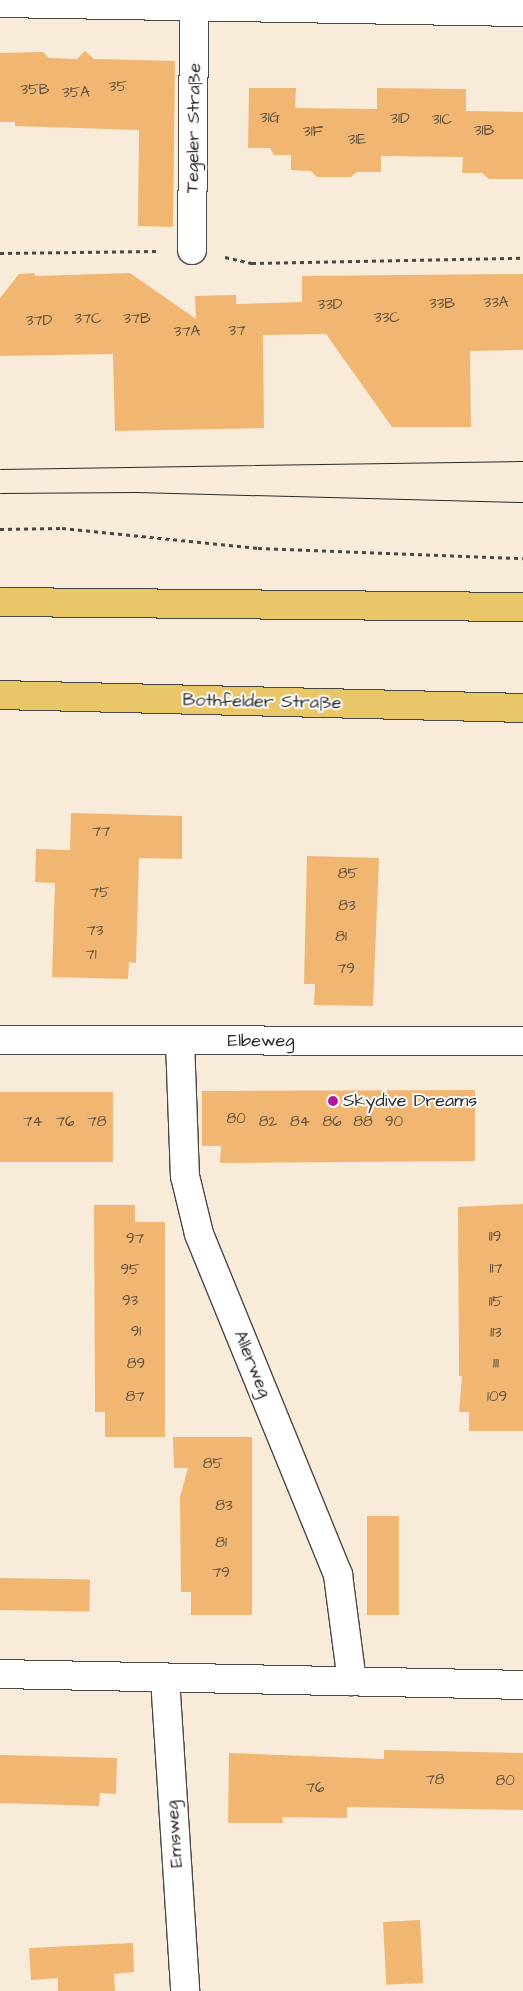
<!DOCTYPE html>
<html>
<head>
<meta charset="utf-8">
<style>
  body { margin:0 }
  #map { position:relative; width:523px; height:1991px; overflow:hidden; background:#f9ebda; font-family:"Architects Daughter",sans-serif }
  div>[style] { position:absolute }
  .building>* { inset:0; background:#f0b672; transform-origin:0 0 }
  .path>* { height:3px; margin-top:-1.5px; transform-origin:0; background:repeating-linear-gradient(90deg,#4a4845 0 4px,transparent 0 8px) }
  .roads { filter:drop-shadow(1px 0 #4a4845) drop-shadow(-1px 0 #4a4845) drop-shadow(0 1px #4a4845) drop-shadow(0 -1px #4a4845) }
  .minor>* { height:28px; margin:-14px; padding:0 14px; transform-origin:14px; border-radius:14px; background:#fff }
  .major>* { height:28px; margin:-14px; padding:0 14px; transform-origin:14px; border-radius:14px; background:#e9c769 }
  .tram>* { height:1px; margin:-0.5px; padding:0 0.5px; transform-origin:0.5px; border-radius:0.5px; background:#2b2b2b }
  .dots>* { width:14px; height:14px; translate:-50% -50%; box-sizing:border-box; border:2px solid #fff; border-radius:50% }
  span { translate:-50% -50%; white-space:nowrap; text-align:center; line-height:1.15; -webkit-text-stroke:4px #fff; paint-order:stroke }
  .number-label { font-size:15px; color:#5c4e3d }
  .number-label span { -webkit-text-stroke-width:0 }
  .street-label { font-size:18px; color:#2b2b2b }
  .poi-label { font-size:18px; color:#2b2b2b }
  .left { translate:0 -50%; text-align:left }
</style>
</head>
<body>
<div id="map">
  <div class="building">
    <div style="clip-path:polygon(85px 51px,94px 59px,175px 61px,173px 227px,138px 226px,139px 130px,15px 126px,15px 122px,0 122px,0 53px,43px 52px,49px 58px,77px 59px)"></div>
    <div style="clip-path:polygon(249px 88px,296px 88px,295px 108px,377px 109px,377px 88px,466px 89px,466px 111px,523px 112px,523px 179px,489px 179px,482px 173px,462px 173px,463px 157px,381px 156px,381px 172px,357px 172px,351px 177px,317px 177px,311px 171px,291px 170px,291px 155px,274px 155px,270px 148px,248px 148px)"></div>
    <div style="clip-path:polygon(34px 273px,36px 276px,130px 273px,196px 319px,195px 296px,236px 295px,236px 304px,302px 302px,302px 276px,523px 274px,523px 350px,470px 351px,471px 427px,392px 427px,326px 334px,263px 335px,264px 428px,115px 431px,113px 354px,0 356px,0 298px,19px 274px)"></div>
    <div style="clip-path:polygon(71px 813px,182px 816px,182px 859px,139px 858px,136px 963px,129px 962px,128px 979px,52px 977px,55px 883px,35px 882px,36px 849px,70px 850px)"></div>
    <div style="clip-path:polygon(307px 856px,379px 858px,373px 1006px,314px 1005px,315px 984px,304px 984px)"></div>
    <div style="clip-path:polygon(475px 1090px,475px 1161px,220px 1163px,221px 1146px,202px 1146px,202px 1091px)"></div>
    <div style="left:0;top:1092px;width:113px;height:70px"></div>
    <div style="clip-path:polygon(523px 1204px,523px 1431px,469px 1431px,469px 1412px,459px 1412px,462px 1376px,459px 1376px,458px 1207px)"></div>
    <div style="clip-path:polygon(94px 1205px,135px 1205px,135px 1222px,165px 1222px,165px 1437px,105px 1437px,105px 1412px,95px 1412px)"></div>
    <div style="clip-path:polygon(173px 1437px,252px 1437px,252px 1615px,191px 1615px,191px 1592px,181px 1592px,180px 1497px,188px 1468px,174px 1468px)"></div>
    <div style="left:367px;top:1516px;width:32px;height:99px"></div>
    <div style="left:0;top:1578px;width:90px;height:32px;rotate:1deg"></div>
    <div style="clip-path:polygon(384px 1750px,523px 1753px,523px 1810px,347px 1807px,347px 1818px,282px 1817px,283px 1823px,228px 1823px,229px 1753px,384px 1759px)"></div>
    <div style="clip-path:polygon(0 1755px,117px 1758px,116px 1794px,100px 1793px,99px 1806px,0 1803px)"></div>
    <div style="left:420px;top:1920px;width:63px;height:37px;rotate:87deg"></div>
    <div style="clip-path:polygon(133px 1943px,134px 1972px,114px 1974px,115px 1991px,58px 1991px,58px 1978px,31px 1980px,29px 1948px)"></div>
  </div>
  <div class="path">
    <div style="left:0;top:253px;width:157px;rotate:-0.7deg"></div>
    <div style="left:225px;top:257px;width:28px;rotate:13deg"></div>
    <div style="left:252px;top:263px;width:271px;rotate:-1.1deg"></div>
    <div style="left:0;top:529px;width:62px;rotate:-0.9deg"></div>
    <div style="left:62px;top:528px;width:197px;rotate:5.8deg"></div>
    <div style="left:258px;top:548px;width:265px;rotate:2.2deg"></div>
  </div>
  <div class="roads">
    <div class="minor">
      <div style="left:0;top:3px;width:523px;rotate:0.99deg"></div>
      <div style="left:192px;top:250px;width:250px;rotate:-89.5deg"></div>
      <div style="left:0;top:1040px;width:523px;rotate:0.11deg"></div>
      <div style="left:180px;top:1041px;width:135px;rotate:87.9deg"></div>
      <div style="left:185px;top:1176px;width:60px;rotate:76.4deg"></div>
      <div style="left:199px;top:1234px;width:368px;rotate:67.8deg"></div>
      <div style="left:338px;top:1575px;width:107px;rotate:82.5deg"></div>
      <div style="left:0;top:1674px;width:523px;rotate:1.2deg"></div>
      <div style="left:165px;top:1678px;width:314px;rotate:86.3deg"></div>
    </div>
    <div class="major">
      <div style="left:0;top:602px;width:523px;rotate:0.55deg"></div>
      <div style="left:0;top:695px;width:523px;rotate:1.42deg"></div>
    </div>
  </div>
  <div class="tram">
    <div style="left:0;top:469px;width:523px;rotate:-0.88deg"></div>
    <div style="left:0;top:493px;width:136px;rotate:-0.4deg"></div>
    <div style="left:136px;top:492px;width:387px;rotate:1.5deg"></div>
  </div>
  <div class="dots">
    <div style="left:333px;top:1101px;background:#b5179e"></div>
  </div>
  <div class="number-label">
    <span style="left:118px;top:87px">35</span>
    <span style="left:35px;top:90px">35B</span>
    <span style="left:76px;top:93px">35A</span>
    <span style="left:270px;top:118px">31G</span>
    <span style="left:400px;top:119px">31D</span>
    <span style="left:442px;top:120px">31C</span>
    <span style="left:484px;top:131px">31B</span>
    <span style="left:313px;top:132px">31F</span>
    <span style="left:357px;top:140px">31E</span>
    <span style="left:496px;top:303px">33A</span>
    <span style="left:442px;top:304px">33B</span>
    <span style="left:330px;top:305px">33D</span>
    <span style="left:387px;top:318px">33C</span>
    <span style="left:88px;top:319px">37C</span>
    <span style="left:137px;top:319px">37B</span>
    <span style="left:39px;top:321px">37D</span>
    <span style="left:237px;top:331px">37</span>
    <span style="left:187px;top:332px">37A</span>
    <span style="left:101px;top:832px">77</span>
    <span style="left:348px;top:874px">85</span>
    <span style="left:100px;top:893px">75</span>
    <span style="left:347px;top:906px">83</span>
    <span style="left:95px;top:931px">73</span>
    <span style="left:341px;top:937px">81</span>
    <span style="left:91px;top:955px">71</span>
    <span style="left:346px;top:969px">79</span>
    <span style="left:236px;top:1119px">80</span>
    <span style="left:33px;top:1122px">74</span>
    <span style="left:65px;top:1122px">76</span>
    <span style="left:97px;top:1122px">78</span>
    <span style="left:268px;top:1122px">82</span>
    <span style="left:300px;top:1122px">84</span>
    <span style="left:332px;top:1122px">86</span>
    <span style="left:363px;top:1122px">88</span>
    <span style="left:394px;top:1122px">90</span>
    <span style="left:495px;top:1237px">119</span>
    <span style="left:135px;top:1239px">97</span>
    <span style="left:496px;top:1269px">117</span>
    <span style="left:130px;top:1270px">95</span>
    <span style="left:130px;top:1301px">93</span>
    <span style="left:496px;top:1302px">115</span>
    <span style="left:136px;top:1332px">91</span>
    <span style="left:496px;top:1333px">113</span>
    <span style="left:136px;top:1364px">89</span>
    <span style="left:496px;top:1364px">111</span>
    <span style="left:135px;top:1397px">87</span>
    <span style="left:497px;top:1397px">109</span>
    <span style="left:213px;top:1464px">85</span>
    <span style="left:224px;top:1506px">83</span>
    <span style="left:221px;top:1543px">81</span>
    <span style="left:221px;top:1573px">79</span>
    <span style="left:435px;top:1780px">78</span>
    <span style="left:505px;top:1781px">80</span>
    <span style="left:315px;top:1788px">76</span>
  </div>
  <div class="street-label">
    <span style="left:194px;top:128px;rotate:-89deg">Tegeler Straße</span>
    <span style="left:262px;top:702px;rotate:1deg">Bothfelder Straße</span>
    <span style="left:261px;top:1041px">Elbeweg</span>
    <span style="left:252px;top:1364px;rotate:68deg">Allerweg</span>
    <span style="left:175px;top:1834px;rotate:-94deg">Emsweg</span>
  </div>
  <div class="poi-label">
    <span class="left" style="left:343px;top:1101px">Skydive Dreams</span>
  </div>
</div>
</body>
</html>
